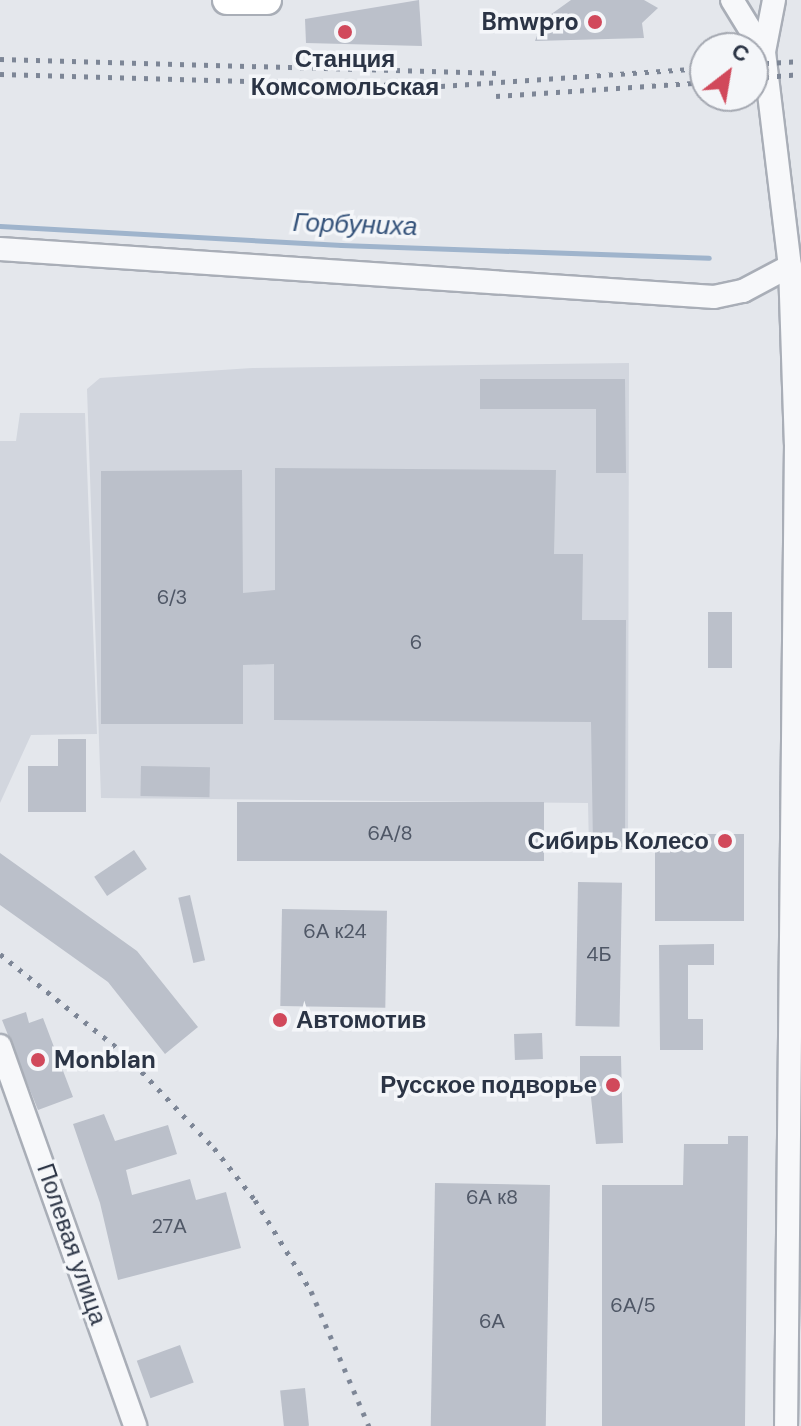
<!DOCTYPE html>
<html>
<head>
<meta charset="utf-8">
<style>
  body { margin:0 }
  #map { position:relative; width:801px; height:1426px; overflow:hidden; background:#e4e7ec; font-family:"DM Sans",sans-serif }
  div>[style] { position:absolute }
  .built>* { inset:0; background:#d2d6de }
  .stream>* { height:5px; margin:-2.5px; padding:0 2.5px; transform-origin:2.5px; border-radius:2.5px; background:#9fb4cc }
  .building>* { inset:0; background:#bbc0ca; transform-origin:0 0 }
  .roads { filter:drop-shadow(2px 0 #a9aeb7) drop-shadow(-2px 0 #a9aeb7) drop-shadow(0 2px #a9aeb7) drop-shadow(0 -2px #a9aeb7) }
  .minor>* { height:22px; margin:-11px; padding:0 11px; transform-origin:11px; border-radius:11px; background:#f7f8fa }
  .major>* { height:28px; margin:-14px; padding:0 14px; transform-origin:14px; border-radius:14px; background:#fff }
  .rail>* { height:5px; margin-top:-2.5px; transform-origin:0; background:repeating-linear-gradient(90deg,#7d8696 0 4px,transparent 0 12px) }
  .dots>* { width:22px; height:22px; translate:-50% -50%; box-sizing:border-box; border:4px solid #f4f6f9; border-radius:50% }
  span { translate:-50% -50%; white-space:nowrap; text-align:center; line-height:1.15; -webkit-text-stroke:7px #f4f6f9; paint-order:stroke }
  .number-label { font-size:20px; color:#4f5766 }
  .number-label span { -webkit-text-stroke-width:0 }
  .poi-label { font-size:24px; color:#2b3445; font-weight:700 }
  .right { translate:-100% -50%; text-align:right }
  .left { translate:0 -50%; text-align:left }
  .street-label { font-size:24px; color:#2b3445 }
  .water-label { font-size:26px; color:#34527a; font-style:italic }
  .north { position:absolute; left:689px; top:32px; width:80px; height:80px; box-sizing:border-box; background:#f4f6f9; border:2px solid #a4a8b1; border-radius:50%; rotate:31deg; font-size:22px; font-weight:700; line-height:32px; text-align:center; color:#2b3445 }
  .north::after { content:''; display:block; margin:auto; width:28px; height:36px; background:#d1495b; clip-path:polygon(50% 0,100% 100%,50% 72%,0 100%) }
</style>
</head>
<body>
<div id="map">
  <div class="built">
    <div style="clip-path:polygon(629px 363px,628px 850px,589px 849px,588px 803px,101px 798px,87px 389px,100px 378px,252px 368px)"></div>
    <div style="clip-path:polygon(20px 413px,85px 413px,97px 734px,31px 735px,0 803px,0 441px,16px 441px)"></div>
  </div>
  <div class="stream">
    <div style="left:0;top:226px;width:342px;rotate:3.2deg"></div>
    <div style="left:341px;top:245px;width:368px;rotate:2deg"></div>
  </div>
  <div class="building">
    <div style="clip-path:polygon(419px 0,422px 46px,306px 43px,305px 19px)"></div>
    <div style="clip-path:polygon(571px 0,644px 0,658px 8px,642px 23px,644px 38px,535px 41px,543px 20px)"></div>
    <div style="clip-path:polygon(480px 379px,625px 379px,626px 473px,596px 473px,596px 409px,480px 409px)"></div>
    <div style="clip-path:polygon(275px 468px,556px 470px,554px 554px,583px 554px,582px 620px,626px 620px,625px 847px,593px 845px,591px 722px,274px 720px,274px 664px,243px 665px,243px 724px,101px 724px,101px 471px,242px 470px,243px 593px,275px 590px)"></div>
    <div style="left:708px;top:612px;width:24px;height:56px"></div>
    <div style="clip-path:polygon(58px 739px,86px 739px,86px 812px,28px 812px,28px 766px,58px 766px)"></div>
    <div style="left:141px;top:766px;width:69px;height:30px;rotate:1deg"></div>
    <div style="left:237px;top:802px;width:307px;height:59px"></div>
    <div style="left:655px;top:834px;width:89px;height:87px"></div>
    <div style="left:134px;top:850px;width:23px;height:48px;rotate:56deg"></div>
    <div style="clip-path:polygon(0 853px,137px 951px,198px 1027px,165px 1054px,108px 982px,0 905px)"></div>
    <div style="left:578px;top:882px;width:44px;height:144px;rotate:1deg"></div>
    <div style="left:190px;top:895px;width:67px;height:12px;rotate:77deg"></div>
    <div style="left:282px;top:909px;width:105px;height:97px;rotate:1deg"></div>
    <div style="clip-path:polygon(714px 944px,714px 965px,688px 965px,688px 1019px,703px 1019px,703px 1050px,660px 1050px,659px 945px)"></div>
    <div style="clip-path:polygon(26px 1012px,29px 1023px,43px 1018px,73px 1097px,38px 1110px,2px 1020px)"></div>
    <div style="left:542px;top:1033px;width:26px;height:28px;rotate:88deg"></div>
    <div style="clip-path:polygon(580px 1056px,621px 1056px,623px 1143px,596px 1144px,590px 1088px,580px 1088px)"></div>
    <div style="clip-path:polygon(104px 1114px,115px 1141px,168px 1125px,177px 1154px,126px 1170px,132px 1195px,190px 1179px,196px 1200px,226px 1192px,241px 1248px,118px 1280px,100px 1203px,73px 1124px)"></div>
    <div style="clip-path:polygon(728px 1136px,748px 1136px,745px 1426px,602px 1426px,602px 1185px,683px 1185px,684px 1144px,728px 1144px)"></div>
    <div style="left:435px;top:1183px;width:115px;height:243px;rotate:1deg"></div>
    <div style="left:180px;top:1345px;width:40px;height:46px;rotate:70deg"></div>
    <div style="left:305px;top:1388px;width:38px;height:25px;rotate:84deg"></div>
  </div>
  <div class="roads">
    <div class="minor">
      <div style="left:732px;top:0;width:61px;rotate:58.4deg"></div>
      <div style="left:774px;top:0;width:53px;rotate:100.9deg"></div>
      <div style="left:764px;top:52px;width:216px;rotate:83.1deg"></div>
      <div style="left:790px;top:266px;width:178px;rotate:88.1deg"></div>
      <div style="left:796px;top:444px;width:982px;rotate:90.58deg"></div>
      <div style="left:0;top:249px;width:716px;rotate:3.85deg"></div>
      <div style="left:714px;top:297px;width:30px;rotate:-12deg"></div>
      <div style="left:743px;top:291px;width:53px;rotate:-28deg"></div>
      <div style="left:0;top:1046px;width:403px;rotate:70.4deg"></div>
    </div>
    <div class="major">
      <div style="left:227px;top:0;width:40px"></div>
    </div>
  </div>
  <div class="rail">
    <div style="left:0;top:59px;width:500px;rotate:1.6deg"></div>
    <div style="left:753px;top:64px;width:48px;rotate:-3.6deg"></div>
    <div style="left:0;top:74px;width:441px;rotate:1.6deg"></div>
    <div style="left:441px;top:86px;width:265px;rotate:-3.9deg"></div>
    <div style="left:753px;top:78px;width:48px;rotate:-4.8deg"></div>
    <div style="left:496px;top:96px;width:209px;rotate:-3.8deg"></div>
    <div style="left:0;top:954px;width:160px;rotate:38.7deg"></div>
    <div style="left:125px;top:1054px;width:129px;rotate:46.6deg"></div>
    <div style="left:214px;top:1148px;width:66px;rotate:51.7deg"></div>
    <div style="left:255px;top:1200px;width:107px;rotate:58.4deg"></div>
    <div style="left:311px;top:1291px;width:147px;rotate:66.8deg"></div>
  </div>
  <div class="dots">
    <div style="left:595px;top:22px;background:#d1495b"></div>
    <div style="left:345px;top:32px;background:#d1495b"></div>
    <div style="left:725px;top:841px;background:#d1495b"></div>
    <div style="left:280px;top:1020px;background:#d1495b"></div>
    <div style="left:38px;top:1060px;background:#d1495b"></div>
    <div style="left:613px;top:1085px;background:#d1495b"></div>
  </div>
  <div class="number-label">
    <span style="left:172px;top:597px">6/3</span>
    <span style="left:416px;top:642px">6</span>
    <span style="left:390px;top:833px">6А/8</span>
    <span style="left:335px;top:931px">6А к24</span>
    <span style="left:599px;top:954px">4Б</span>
    <span style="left:492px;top:1197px">6А к8</span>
    <span style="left:169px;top:1226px">27А</span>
    <span style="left:633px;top:1305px">6А/5</span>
    <span style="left:492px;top:1321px">6А</span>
  </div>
  <div class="poi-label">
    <span class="right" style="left:579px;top:22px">Bmwpro</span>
    <span style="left:345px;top:73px">Станция<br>Комсомольская</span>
    <span class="right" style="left:709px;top:841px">Сибирь Колесо</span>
    <span class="left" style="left:296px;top:1020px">Автомотив</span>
    <span class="left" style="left:54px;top:1060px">Monblan</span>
    <span class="right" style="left:597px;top:1085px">Русское подворье</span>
  </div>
  <div class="street-label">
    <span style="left:72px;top:1244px;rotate:71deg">Полевая улица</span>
  </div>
  <div class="water-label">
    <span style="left:355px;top:225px;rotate:2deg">Горбуниха</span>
  </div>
  <div class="north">С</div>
</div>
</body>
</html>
